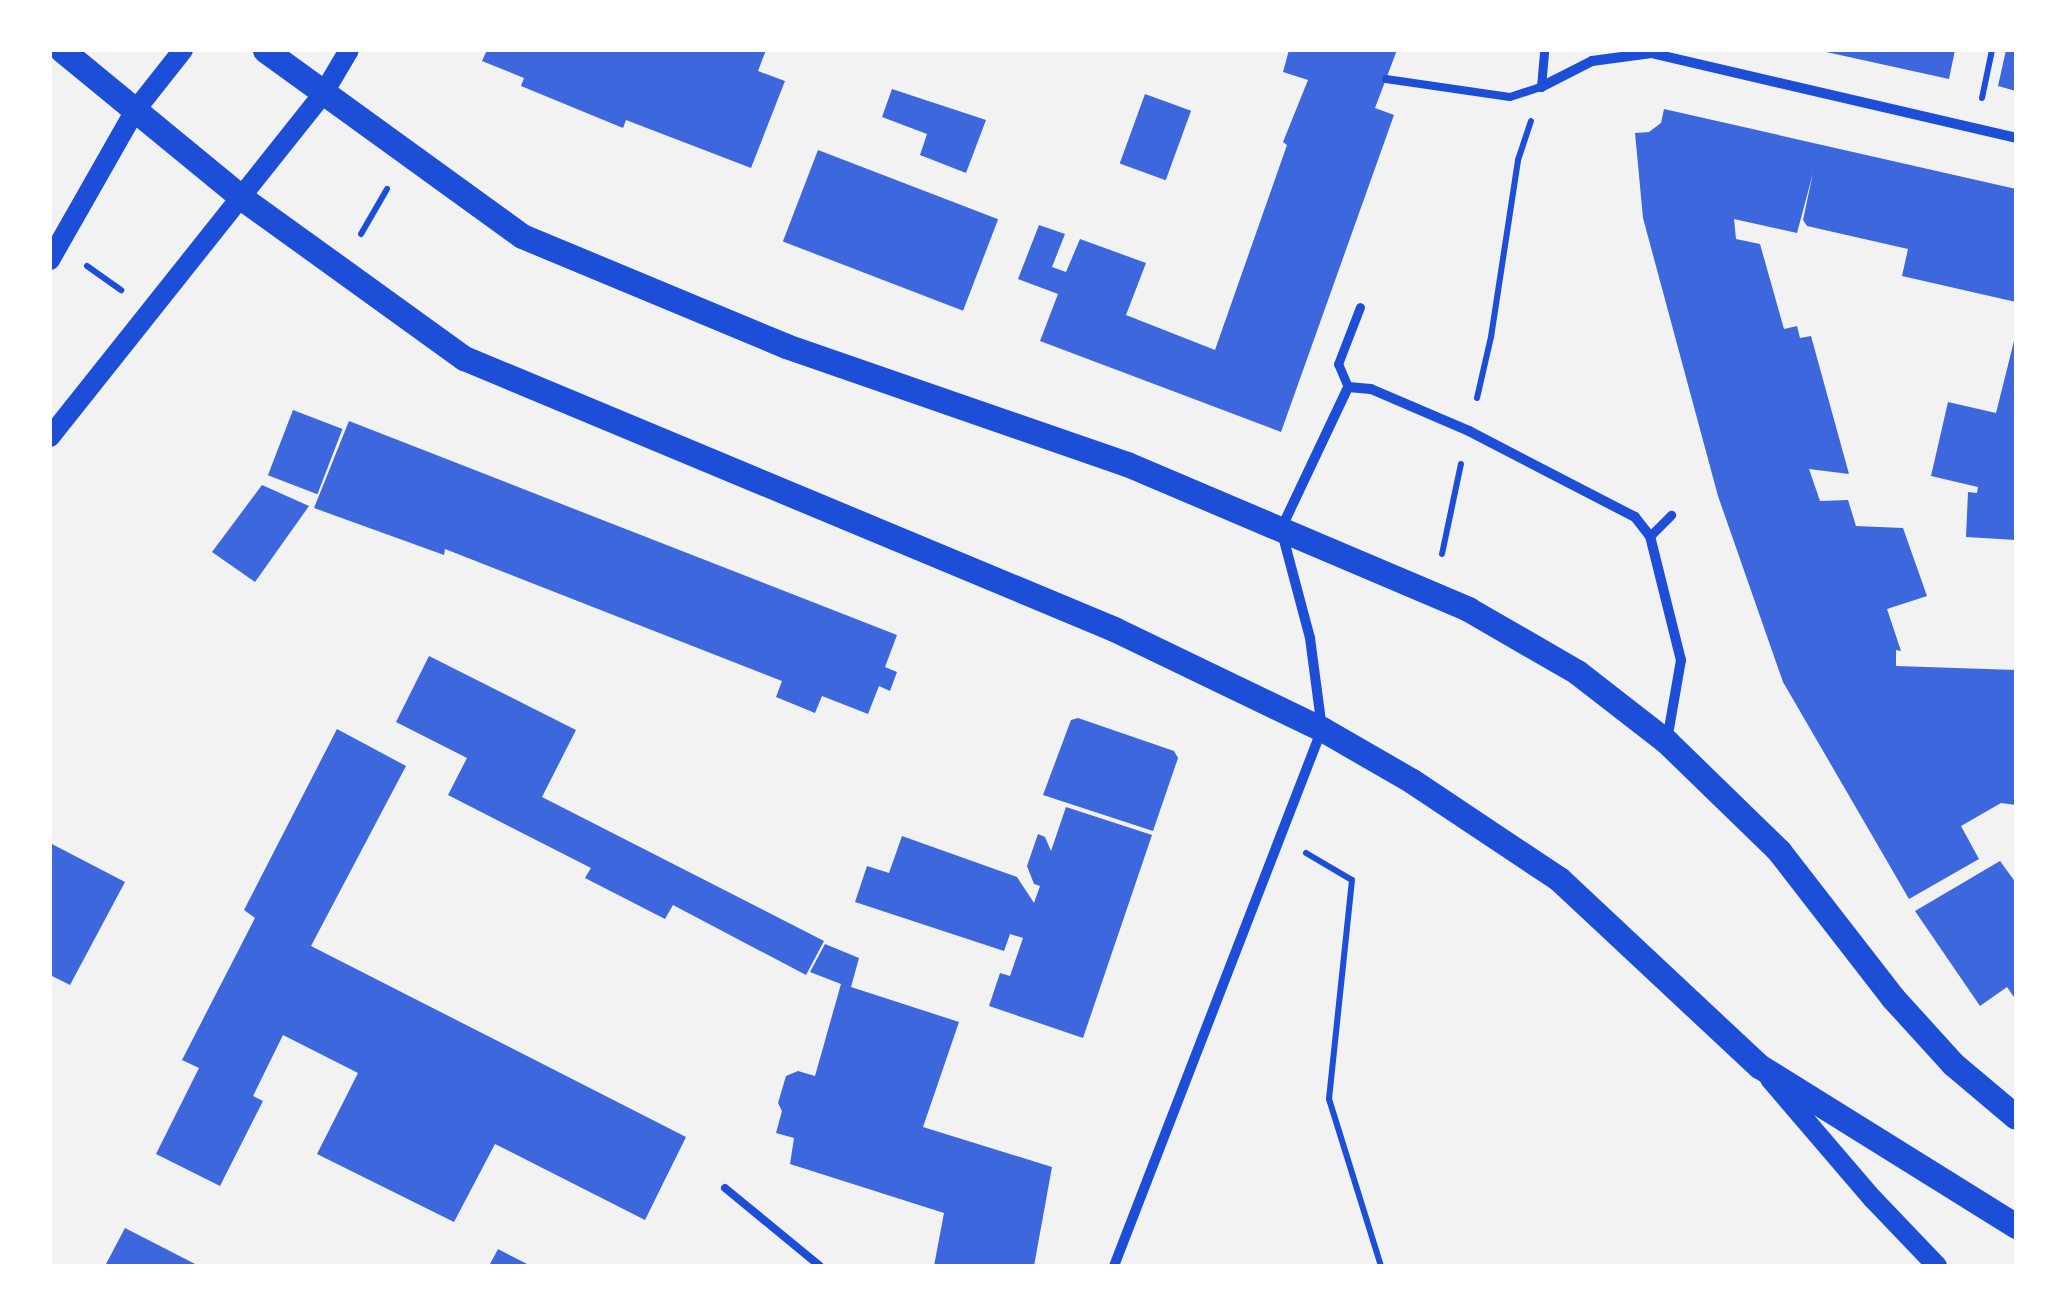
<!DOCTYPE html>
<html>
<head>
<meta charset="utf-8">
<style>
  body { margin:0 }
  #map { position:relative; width:2066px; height:1316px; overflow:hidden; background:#f2f2f2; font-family:"Nunito Sans",sans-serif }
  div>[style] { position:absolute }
  .building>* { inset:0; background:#3d67dc; transform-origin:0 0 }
  .path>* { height:6px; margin:-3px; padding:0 3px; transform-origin:3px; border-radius:3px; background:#1d4ed8 }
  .service>* { height:8px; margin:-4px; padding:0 4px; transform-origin:4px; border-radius:4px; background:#1d4ed8 }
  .pedestrian>* { height:9px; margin:-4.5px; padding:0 4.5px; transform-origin:4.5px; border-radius:4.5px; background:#1d4ed8 }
  .minor>* { height:10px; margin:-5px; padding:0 5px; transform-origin:5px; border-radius:5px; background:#1d4ed8 }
  .secondary>* { height:20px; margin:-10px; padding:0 10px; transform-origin:10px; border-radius:10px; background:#1d4ed8 }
  .primary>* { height:25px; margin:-12.5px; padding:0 12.5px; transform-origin:12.5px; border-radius:12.5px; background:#1d4ed8 }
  span { translate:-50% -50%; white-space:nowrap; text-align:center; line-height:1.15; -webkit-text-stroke:10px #fff; paint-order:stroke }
  .frame { position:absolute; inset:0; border:52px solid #fff; pointer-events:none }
</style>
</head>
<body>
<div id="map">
  <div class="building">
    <div style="clip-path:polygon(487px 50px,766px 50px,758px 71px,785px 81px,751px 168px,626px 120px,623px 128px,521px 86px,524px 78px,482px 61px)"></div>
    <div style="clip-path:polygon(1289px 50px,1397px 50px,1375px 108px,1394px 115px,1281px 432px,1040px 341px,1058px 294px,1018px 279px,1039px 225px,1065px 234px,1052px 267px,1066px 272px,1080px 239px,1146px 263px,1126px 315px,1215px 350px,1287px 145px,1283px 142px,1308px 80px,1283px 72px)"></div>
    <div style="clip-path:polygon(1817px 50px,1955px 50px,1949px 79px)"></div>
    <div style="clip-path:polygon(2006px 50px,2016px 50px,2016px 91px,1998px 86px)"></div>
    <div style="clip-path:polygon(892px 89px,986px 120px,966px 173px,920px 155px,927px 134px,882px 117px)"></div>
    <div style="left:1145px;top:94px;width:49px;height:74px;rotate:20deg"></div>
    <div style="clip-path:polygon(1664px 109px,2016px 189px,2016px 302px,1902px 276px,1908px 249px,1807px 226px,1803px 220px,1813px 173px,1797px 233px,1734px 219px,1736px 239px,1760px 244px,1784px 329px,1797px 326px,1800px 338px,1811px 336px,1849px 474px,1809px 469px,1820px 501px,1848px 500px,1856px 526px,1903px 528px,1927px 596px,1887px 609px,1901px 651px,1896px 650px,1896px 666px,2016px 670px,2016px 805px,2001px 803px,1961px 826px,1979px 859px,1909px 899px,1783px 682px,1718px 496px,1643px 218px,1635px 133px,1649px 132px,1661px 123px)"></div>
    <div style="left:818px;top:150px;width:193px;height:98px;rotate:21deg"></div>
    <div style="clip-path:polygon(2016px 333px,2016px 540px,1966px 537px,1968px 492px,1977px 493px,1978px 487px,1931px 476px,1948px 402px,1996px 413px)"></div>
    <div style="left:293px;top:410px;width:53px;height:70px;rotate:21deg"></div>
    <div style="clip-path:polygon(349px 421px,897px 635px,885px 667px,897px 672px,890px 691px,879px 686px,868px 714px,822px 696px,815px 713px,776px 697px,782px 681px,445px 549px,444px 555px,314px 508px)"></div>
    <div style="clip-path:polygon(262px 485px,309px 506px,255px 582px,212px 552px)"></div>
    <div style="clip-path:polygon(429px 656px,576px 730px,542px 797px,824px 941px,806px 975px,673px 905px,665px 919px,585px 878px,591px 868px,448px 795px,467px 758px,396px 722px)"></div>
    <div style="clip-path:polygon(1078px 718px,1174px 751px,1178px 758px,1153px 831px,1043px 795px,1071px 720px)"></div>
    <div style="clip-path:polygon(337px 729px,406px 766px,311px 946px,686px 1137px,645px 1220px,495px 1144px,454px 1222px,317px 1154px,358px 1073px,283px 1035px,253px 1096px,263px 1101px,220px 1186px,156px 1154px,199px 1068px,182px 1060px,255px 918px,244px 910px)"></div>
    <div style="clip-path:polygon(1066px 807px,1152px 835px,1083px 1038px,989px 1006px,1000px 973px,1010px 976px,1023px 938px,1010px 934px,1004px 951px,855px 902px,867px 866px,889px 873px,902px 836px,1017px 877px,1034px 903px,1040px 886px,1034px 884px,1027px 866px,1038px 834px,1045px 837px,1051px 851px)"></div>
    <div style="clip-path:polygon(50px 843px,125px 882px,70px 985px,50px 975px)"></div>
    <div style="clip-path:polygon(2000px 861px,2016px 883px,2016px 1000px,2007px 987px,1980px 1006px,1915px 911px)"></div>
    <div style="clip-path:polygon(825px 944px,859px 958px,851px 987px,959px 1022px,923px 1127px,1052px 1167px,1034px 1266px,934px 1266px,944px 1213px,790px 1164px,794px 1138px,776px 1133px,782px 1111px,778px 1103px,786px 1076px,798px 1071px,815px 1076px,841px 984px,810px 972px)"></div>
    <div style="clip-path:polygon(125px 1228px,199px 1266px,106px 1264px)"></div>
    <div style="clip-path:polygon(498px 1249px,531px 1266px,489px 1266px)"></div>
  </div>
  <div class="path">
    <div style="left:1982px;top:98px;width:49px;rotate:-78.2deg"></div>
    <div style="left:361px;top:234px;width:52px;rotate:-60deg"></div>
    <div style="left:87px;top:266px;width:42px;rotate:35.2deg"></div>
    <div style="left:1477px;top:398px;width:63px;rotate:-77.1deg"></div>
    <div style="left:1491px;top:337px;width:179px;rotate:-81.3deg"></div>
    <div style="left:1518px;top:160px;width:41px;rotate:-71.6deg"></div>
    <div style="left:1442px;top:554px;width:92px;rotate:-78.1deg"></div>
    <div style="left:1306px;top:853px;width:53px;rotate:30.4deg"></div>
    <div style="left:1352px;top:880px;width:220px;rotate:96deg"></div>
    <div style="left:1329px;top:1099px;width:175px;rotate:72.7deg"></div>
  </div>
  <div class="service">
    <div style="left:1386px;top:79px;width:125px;rotate:8.3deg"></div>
    <div style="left:1510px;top:97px;width:33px;rotate:-18deg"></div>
    <div style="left:725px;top:1188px;width:123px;rotate:39.4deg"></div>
  </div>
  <div class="pedestrian">
    <div style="left:1541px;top:87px;width:37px;rotate:-85deg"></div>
    <div style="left:1348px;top:387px;width:25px;rotate:-113deg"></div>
    <div style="left:1338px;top:364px;width:61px;rotate:-68.9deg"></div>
    <div style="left:1650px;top:536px;width:30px;rotate:-45deg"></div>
  </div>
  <div class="minor">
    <div style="left:1541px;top:87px;width:57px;rotate:-27deg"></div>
    <div style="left:1592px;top:61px;width:60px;rotate:-7.7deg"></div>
    <div style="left:1651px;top:53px;width:375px;rotate:13.1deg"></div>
    <div style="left:1114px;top:1266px;width:576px;rotate:-68.83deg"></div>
    <div style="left:1322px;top:729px;width:92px;rotate:-97.5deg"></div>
    <div style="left:1310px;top:638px;width:113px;rotate:-104.9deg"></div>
    <div style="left:1281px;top:529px;width:157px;rotate:-64.7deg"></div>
    <div style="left:1348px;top:387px;width:23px;rotate:5deg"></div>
    <div style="left:1371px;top:389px;width:107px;rotate:23.2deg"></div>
    <div style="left:1469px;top:431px;width:187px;rotate:27.4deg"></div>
    <div style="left:1635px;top:517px;width:24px;rotate:52deg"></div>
    <div style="left:1650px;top:536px;width:128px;rotate:76deg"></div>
    <div style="left:1681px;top:660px;width:81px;rotate:99.9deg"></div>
  </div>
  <div class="secondary">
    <div style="left:50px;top:260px;width:170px;rotate:-60.4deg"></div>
    <div style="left:134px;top:112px;width:79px;rotate:-51.7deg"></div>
    <div style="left:50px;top:437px;width:438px;rotate:-51.5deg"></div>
    <div style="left:323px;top:94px;width:51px;rotate:-59.4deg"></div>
    <div style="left:1770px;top:1079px;width:158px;rotate:49.4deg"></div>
    <div style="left:1873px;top:1199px;width:93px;rotate:46.3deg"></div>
  </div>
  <div class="primary">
    <div style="left:62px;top:50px;width:233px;rotate:39.4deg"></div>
    <div style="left:242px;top:198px;width:274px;rotate:35.8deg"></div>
    <div style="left:464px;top:358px;width:704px;rotate:22.63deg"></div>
    <div style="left:1114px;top:629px;width:231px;rotate:25.7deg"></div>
    <div style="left:1322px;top:729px;width:104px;rotate:30deg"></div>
    <div style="left:1412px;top:781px;width:177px;rotate:33.7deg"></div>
    <div style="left:1559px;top:879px;width:274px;rotate:43.1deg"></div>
    <div style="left:1759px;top:1066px;width:303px;rotate:31.9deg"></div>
    <div style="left:265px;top:50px;width:317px;rotate:35.9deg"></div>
    <div style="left:522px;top:236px;width:286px;rotate:22.6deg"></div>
    <div style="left:786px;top:346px;width:361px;rotate:19.1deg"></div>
    <div style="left:1127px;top:464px;width:371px;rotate:23deg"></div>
    <div style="left:1468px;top:609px;width:126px;rotate:30deg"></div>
    <div style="left:1577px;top:672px;width:113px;rotate:37.8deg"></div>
    <div style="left:1666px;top:741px;width:158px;rotate:44.2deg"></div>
    <div style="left:1779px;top:851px;width:186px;rotate:52.2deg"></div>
    <div style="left:1893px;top:998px;width:89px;rotate:47.7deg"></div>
    <div style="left:1953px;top:1064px;width:82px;rotate:40.1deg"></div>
  </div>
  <div class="frame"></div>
</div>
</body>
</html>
